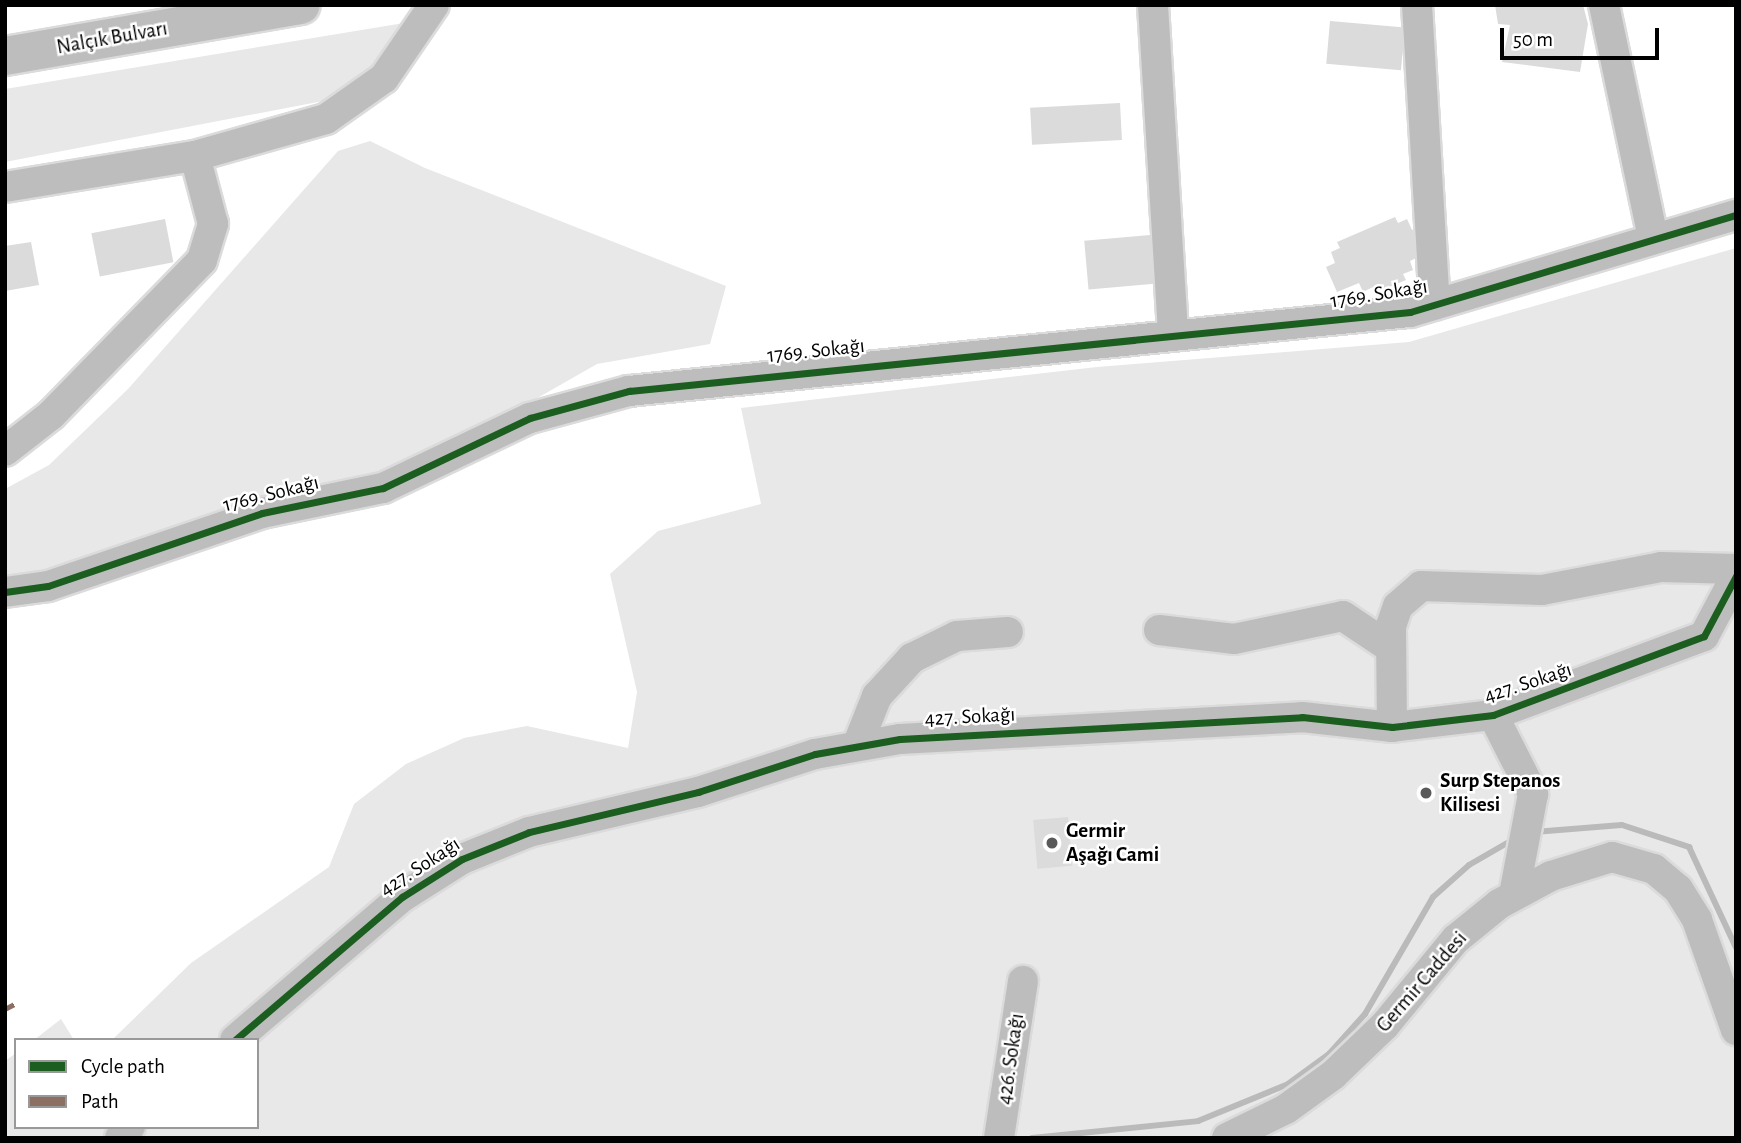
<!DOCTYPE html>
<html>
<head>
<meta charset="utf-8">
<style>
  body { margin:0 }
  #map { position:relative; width:1741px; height:1143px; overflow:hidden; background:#fff; font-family:"Alegreya Sans",sans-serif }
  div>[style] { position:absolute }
  .green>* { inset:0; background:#e8e8e8 }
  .stream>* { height:6px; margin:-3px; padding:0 3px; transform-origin:3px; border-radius:3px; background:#bababa }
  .building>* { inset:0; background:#dbdbdb; transform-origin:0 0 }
  .roads { filter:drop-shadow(2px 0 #dbdbdb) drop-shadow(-2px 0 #dbdbdb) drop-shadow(0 2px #dbdbdb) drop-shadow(0 -2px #dbdbdb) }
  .minor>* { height:30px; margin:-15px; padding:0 15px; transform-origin:15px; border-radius:15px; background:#bdbdbd }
  .highway>* { height:38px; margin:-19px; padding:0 19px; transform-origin:19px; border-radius:19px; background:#bdbdbd }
  .quiet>* { height:5px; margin-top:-2.5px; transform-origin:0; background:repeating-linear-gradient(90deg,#8d6e63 0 10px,transparent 0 15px) }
  .cycleway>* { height:7px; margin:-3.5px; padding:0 3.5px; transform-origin:3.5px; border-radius:3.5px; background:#1b5e20 }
  .dots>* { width:19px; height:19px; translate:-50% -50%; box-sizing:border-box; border:4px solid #fff; border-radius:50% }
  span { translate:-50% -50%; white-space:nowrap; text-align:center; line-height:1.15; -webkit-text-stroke:5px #fff; paint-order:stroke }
  .street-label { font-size:21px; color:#000 }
  .poi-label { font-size:21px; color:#000; font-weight:700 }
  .left { translate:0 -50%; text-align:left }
  .frame { position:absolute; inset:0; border:7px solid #000; pointer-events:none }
  .legend { position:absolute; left:14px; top:1038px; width:245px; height:91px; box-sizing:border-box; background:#fff; border:2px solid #999; margin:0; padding:9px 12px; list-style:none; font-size:21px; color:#000 }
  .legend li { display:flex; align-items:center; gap:14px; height:35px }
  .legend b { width:35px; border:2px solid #999 }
  .scale { position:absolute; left:1500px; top:28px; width:159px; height:32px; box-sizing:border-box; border:4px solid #000; border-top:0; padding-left:9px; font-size:21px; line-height:24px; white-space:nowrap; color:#000; -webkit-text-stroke:5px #fff; paint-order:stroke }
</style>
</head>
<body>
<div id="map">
  <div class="green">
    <div style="clip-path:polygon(410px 22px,387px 57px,323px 101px,5px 162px,5px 89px)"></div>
    <div style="clip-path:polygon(370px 141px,425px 168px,726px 286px,710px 344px,597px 364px,411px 470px,5px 590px,5px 489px,49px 465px,128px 389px,338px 151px)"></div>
    <div style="clip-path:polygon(1736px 248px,1736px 1138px,5px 1138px,5px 1061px,16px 1053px,16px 1127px,257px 1127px,257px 1040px,112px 1040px,191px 963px,329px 867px,354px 804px,406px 764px,464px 738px,527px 726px,628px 748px,637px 692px,610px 574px,658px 531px,761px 504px,741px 408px,1097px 367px,1409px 342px)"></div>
    <div style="clip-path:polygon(61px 1019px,74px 1040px,34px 1040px)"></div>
  </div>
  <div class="stream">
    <div style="left:1534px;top:832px;width:88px;rotate:-4.5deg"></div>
    <div style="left:1622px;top:825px;width:71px;rotate:18.2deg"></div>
    <div style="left:1689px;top:847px;width:111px;rotate:65deg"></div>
    <div style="left:1032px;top:1138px;width:167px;rotate:-5.8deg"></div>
    <div style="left:1198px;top:1121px;width:97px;rotate:-22.3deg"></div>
    <div style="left:1288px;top:1084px;width:51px;rotate:-36.2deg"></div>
    <div style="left:1329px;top:1054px;width:54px;rotate:-48deg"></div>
    <div style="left:1365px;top:1014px;width:135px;rotate:-59.8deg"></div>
    <div style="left:1433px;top:897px;width:48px;rotate:-41.6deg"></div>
    <div style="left:1469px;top:865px;width:52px;rotate:-30deg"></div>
  </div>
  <div class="building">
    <div style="clip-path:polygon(1495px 5px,1583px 5px,1588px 24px,1580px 72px,1502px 62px,1510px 25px,1498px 24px)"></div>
    <div style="left:1330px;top:21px;width:75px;height:43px;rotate:5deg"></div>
    <div style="left:1120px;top:103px;width:37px;height:90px;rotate:87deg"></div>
    <div style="clip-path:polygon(1395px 217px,1398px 223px,1407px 219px,1412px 230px,1420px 226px,1431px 251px,1410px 261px,1413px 270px,1403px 274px,1406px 280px,1375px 293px,1373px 287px,1363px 292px,1359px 283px,1337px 292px,1326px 267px,1335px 263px,1331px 252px,1340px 248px,1337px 242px)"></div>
    <div style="left:165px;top:219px;width:44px;height:75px;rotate:79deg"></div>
    <div style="left:1150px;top:235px;width:49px;height:66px;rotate:85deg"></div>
    <div style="clip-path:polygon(31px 242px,39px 285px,5px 291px,5px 246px)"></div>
    <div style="left:1068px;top:817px;width:49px;height:35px;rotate:85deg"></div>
  </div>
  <div class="roads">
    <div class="minor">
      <div style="left:1153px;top:5px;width:331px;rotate:86.5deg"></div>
      <div style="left:1417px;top:5px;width:300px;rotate:86.6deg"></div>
      <div style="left:1604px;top:5px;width:238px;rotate:78.1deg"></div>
      <div style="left:5px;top:187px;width:193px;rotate:-9.3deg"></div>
      <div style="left:195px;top:156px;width:136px;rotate:-15.8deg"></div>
      <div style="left:326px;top:119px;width:71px;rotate:-35.3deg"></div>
      <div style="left:384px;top:78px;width:88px;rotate:-55.6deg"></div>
      <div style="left:5px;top:451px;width:58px;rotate:-38deg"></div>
      <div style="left:51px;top:415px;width:216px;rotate:-45.7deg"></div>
      <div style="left:202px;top:260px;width:38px;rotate:-73deg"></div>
      <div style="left:213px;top:224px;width:70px;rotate:-104.8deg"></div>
      <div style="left:5px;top:592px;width:43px;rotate:-7.9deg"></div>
      <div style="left:48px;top:586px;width:226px;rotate:-18.8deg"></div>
      <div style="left:262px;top:513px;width:124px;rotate:-11.7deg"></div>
      <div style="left:383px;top:488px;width:163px;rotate:-25.5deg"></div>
      <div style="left:530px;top:418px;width:103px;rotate:-15.3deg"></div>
      <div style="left:629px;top:391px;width:785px;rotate:-5.78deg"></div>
      <div style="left:1410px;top:312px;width:340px;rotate:-16.6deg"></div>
      <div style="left:1159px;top:630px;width:76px;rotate:6.8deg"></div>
      <div style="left:1234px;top:639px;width:111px;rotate:-11.9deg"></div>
      <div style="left:1343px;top:616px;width:54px;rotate:33.7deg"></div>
      <div style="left:1493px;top:715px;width:89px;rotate:63.1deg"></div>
      <div style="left:1533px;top:794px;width:103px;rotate:100.7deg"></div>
      <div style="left:1392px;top:727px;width:101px;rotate:-90.6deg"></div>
      <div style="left:1391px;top:626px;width:21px;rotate:-71deg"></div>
      <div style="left:1398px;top:606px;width:30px;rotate:-41deg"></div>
      <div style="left:1421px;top:586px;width:121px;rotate:1.9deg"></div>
      <div style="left:1542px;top:590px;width:121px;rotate:-10.9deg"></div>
      <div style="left:1661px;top:567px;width:75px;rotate:1.5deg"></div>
      <div style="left:857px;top:746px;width:54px;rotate:-68.2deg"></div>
      <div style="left:877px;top:696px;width:52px;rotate:-47.4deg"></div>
      <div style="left:912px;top:658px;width:50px;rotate:-26.1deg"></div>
      <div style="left:957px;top:636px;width:51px;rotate:-4.5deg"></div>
      <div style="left:235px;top:1040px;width:220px;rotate:-40.6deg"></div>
      <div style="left:402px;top:897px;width:71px;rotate:-32.3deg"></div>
      <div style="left:462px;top:859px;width:72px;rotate:-21.9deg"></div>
      <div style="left:529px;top:832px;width:174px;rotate:-13.3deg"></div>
      <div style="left:698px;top:792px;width:123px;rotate:-18deg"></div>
      <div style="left:815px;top:754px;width:86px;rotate:-10deg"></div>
      <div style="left:900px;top:739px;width:403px;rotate:-3.1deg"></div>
      <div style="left:1302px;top:717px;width:91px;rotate:6.3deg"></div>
      <div style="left:1392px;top:727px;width:102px;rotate:-6.8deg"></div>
      <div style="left:1493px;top:715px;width:225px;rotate:-20.5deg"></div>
      <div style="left:1704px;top:636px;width:68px;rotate:-61.9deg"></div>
      <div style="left:120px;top:1138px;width:15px;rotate:-48deg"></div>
      <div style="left:999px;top:1138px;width:159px;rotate:-81.3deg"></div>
      <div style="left:1227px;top:1138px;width:66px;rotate:-26.2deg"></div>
      <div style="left:1286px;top:1109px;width:58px;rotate:-35.9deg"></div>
      <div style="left:1333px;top:1075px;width:72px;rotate:-43.9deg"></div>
      <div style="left:1385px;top:1025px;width:112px;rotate:-50.5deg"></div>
      <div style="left:1456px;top:939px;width:55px;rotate:-39.1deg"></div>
      <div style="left:1499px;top:904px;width:59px;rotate:-28.3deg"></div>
      <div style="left:1551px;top:876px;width:64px;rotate:-17.3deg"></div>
      <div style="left:1612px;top:857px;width:44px;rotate:15.9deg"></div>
      <div style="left:1654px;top:869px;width:31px;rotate:40deg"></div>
      <div style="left:1678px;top:889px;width:36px;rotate:58deg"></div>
      <div style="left:1697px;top:920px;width:117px;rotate:70.5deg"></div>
    </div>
    <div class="highway">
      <div style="left:5px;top:56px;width:300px;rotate:-9.8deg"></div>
    </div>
  </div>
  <div class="quiet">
    <div style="left:5px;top:1009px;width:13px;rotate:-27deg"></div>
  </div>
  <div class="cycleway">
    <div style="left:5px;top:592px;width:43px;rotate:-7.9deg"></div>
    <div style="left:48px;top:586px;width:226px;rotate:-18.8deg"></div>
    <div style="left:262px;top:513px;width:124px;rotate:-11.7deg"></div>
    <div style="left:383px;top:488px;width:163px;rotate:-25.5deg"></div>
    <div style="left:530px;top:418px;width:103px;rotate:-15.3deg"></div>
    <div style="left:629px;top:391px;width:785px;rotate:-5.78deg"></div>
    <div style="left:1410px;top:312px;width:340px;rotate:-16.6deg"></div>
    <div style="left:235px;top:1040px;width:220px;rotate:-40.6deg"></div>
    <div style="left:402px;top:897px;width:71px;rotate:-32.3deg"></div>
    <div style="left:462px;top:859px;width:72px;rotate:-21.9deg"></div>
    <div style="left:529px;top:832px;width:174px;rotate:-13.3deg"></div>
    <div style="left:698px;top:792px;width:123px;rotate:-18deg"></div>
    <div style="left:815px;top:754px;width:86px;rotate:-10deg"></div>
    <div style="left:900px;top:739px;width:403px;rotate:-3.1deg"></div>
    <div style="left:1302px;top:717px;width:91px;rotate:6.3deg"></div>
    <div style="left:1392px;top:727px;width:102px;rotate:-6.8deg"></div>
    <div style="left:1493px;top:715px;width:225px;rotate:-20.5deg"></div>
    <div style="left:1704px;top:636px;width:68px;rotate:-61.9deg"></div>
  </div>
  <div class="dots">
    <div style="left:1426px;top:793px;background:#595959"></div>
    <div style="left:1052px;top:843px;background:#595959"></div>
  </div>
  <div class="street-label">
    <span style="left:112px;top:38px;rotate:-10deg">Nalçık Bulvarı</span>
    <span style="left:1379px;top:294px;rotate:-9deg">1769. Sokağı</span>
    <span style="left:816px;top:351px;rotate:-6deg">1769. Sokağı</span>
    <span style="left:271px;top:494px;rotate:-14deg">1769. Sokağı</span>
    <span style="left:1528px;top:683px;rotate:-18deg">427. Sokağı</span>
    <span style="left:970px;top:717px;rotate:-3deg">427. Sokağı</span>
    <span style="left:420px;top:867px;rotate:-33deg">427. Sokağı</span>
    <span style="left:1422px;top:982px;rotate:-49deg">Germir Caddesi</span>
    <span style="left:1011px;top:1059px;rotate:-82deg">426. Sokağı</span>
  </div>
  <div class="poi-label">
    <span class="left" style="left:1440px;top:793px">Surp Stepanos<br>Kilisesi</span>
    <span class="left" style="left:1066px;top:843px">Germir<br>Aşağı Cami</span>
  </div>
  <div class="frame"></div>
  <ul class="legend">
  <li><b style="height:9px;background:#1b5e20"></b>Cycle path</li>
  <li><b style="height:9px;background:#8d6e63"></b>Path</li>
  </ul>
  <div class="scale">50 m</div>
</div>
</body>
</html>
